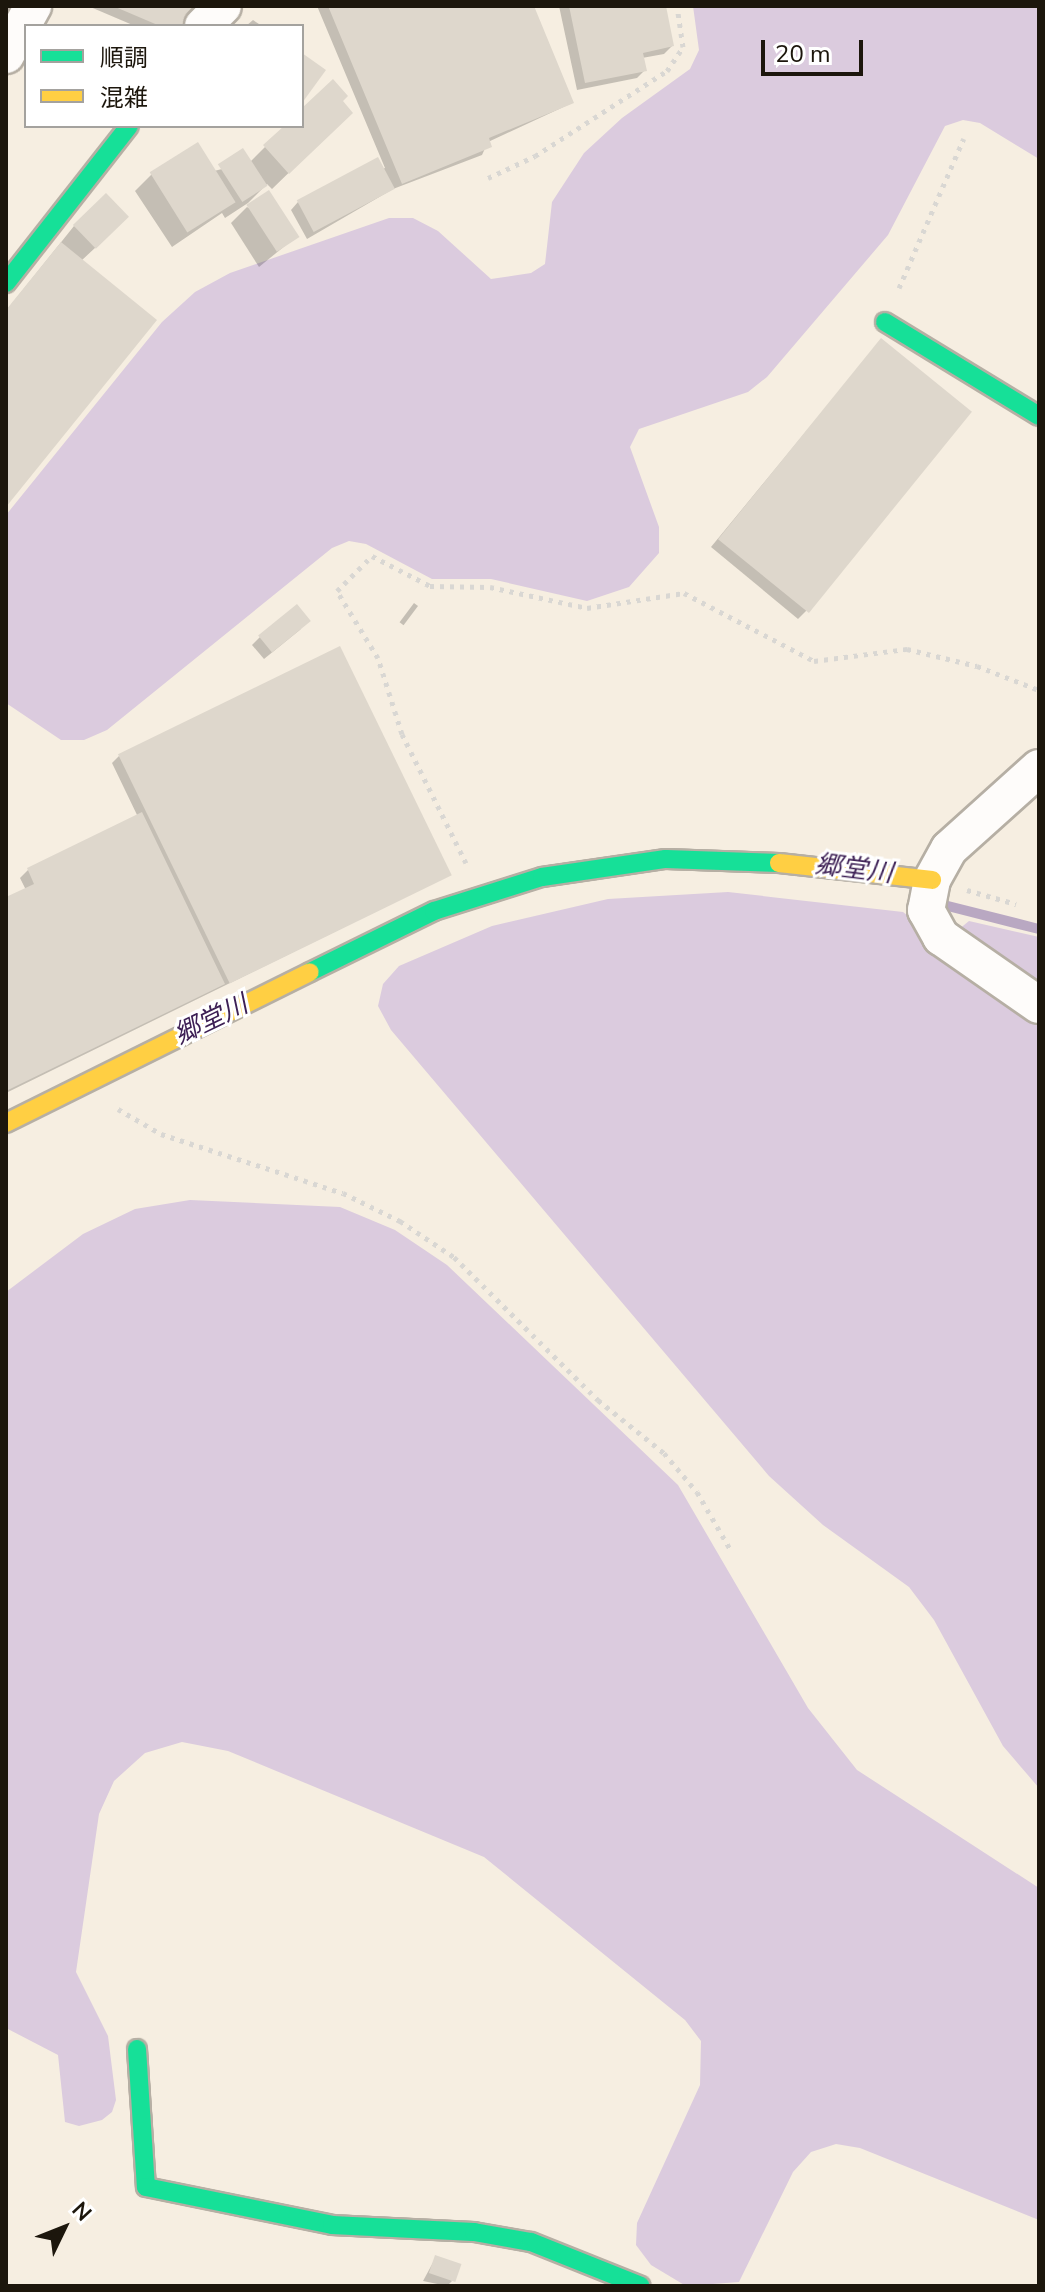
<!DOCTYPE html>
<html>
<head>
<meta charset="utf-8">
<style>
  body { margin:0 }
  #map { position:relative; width:1045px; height:2292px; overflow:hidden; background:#f6eee1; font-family:"Nunito Sans","Noto Sans JP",sans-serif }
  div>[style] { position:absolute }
  .forest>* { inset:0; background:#dbcbde }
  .shadow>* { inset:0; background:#0003; transform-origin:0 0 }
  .stream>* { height:10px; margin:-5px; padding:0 5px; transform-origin:5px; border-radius:5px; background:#b9a8c2 }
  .building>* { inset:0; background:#ded7cc; transform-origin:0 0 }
  .path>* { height:5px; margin-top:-2.5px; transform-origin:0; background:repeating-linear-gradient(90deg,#d9d7d3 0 4px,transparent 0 10px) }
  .roads { filter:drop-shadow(2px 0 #b6afa4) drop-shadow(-2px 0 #b6afa4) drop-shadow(0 2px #b6afa4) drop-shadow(0 -2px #b6afa4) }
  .street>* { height:36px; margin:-18px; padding:0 18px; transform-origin:18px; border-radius:18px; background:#fefcfa }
  .fast>* { height:18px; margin:-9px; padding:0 9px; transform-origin:9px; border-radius:9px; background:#16e098 }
  .slow>* { height:18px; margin:-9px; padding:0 9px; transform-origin:9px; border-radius:9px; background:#ffcf43 }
  span { translate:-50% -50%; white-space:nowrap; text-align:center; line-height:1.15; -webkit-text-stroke:6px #fff; paint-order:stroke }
  .water-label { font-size:26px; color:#3d2055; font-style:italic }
  .frame { position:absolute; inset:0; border:8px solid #1c160c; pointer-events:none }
  .legend { position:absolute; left:24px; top:24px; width:280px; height:104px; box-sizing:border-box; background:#fff; border:2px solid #a4a29e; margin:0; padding:10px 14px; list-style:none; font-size:24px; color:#1c160c }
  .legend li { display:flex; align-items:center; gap:16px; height:40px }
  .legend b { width:40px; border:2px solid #a4a29e }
  .north { position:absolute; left:24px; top:2188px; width:80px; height:80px; -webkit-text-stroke:6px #fff; paint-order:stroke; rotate:47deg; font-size:22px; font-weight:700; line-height:32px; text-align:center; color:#1c160c }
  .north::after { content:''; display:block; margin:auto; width:28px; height:36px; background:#1c160c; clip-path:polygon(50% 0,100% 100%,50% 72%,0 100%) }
  .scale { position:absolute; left:761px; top:40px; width:102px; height:36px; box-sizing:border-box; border:4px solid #1c160c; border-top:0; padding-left:10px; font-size:24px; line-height:28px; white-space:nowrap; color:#1c160c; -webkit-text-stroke:6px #fff; paint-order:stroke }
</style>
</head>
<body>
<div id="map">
  <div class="forest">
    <div style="clip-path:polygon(693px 6px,1039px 6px,1039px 159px,980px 123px,963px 120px,945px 126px,888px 235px,767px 377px,748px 392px,639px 429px,630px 447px,659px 527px,659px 553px,629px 587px,587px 601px,491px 579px,432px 579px,366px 544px,349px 541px,332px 548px,107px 730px,84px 740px,61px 740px,6px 703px,6px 515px,162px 322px,195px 292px,230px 273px,389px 218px,413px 218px,438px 231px,491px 279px,531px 273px,545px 264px,552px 202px,584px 153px,622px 118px,690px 69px,699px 50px)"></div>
    <div style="clip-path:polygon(728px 892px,903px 912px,1039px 1020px,1039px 1788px,1003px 1746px,934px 1620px,909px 1587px,823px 1525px,769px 1476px,391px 1030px,378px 1006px,383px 984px,399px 966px,492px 926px,608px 899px)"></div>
    <div style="clip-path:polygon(969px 921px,1039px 937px,1039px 989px,958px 930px)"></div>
    <div style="clip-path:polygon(190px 1200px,340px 1207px,395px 1230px,447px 1265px,678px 1485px,808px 1708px,857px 1770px,1039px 1888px,1039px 2220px,860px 2148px,836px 2144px,811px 2152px,793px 2172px,739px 2282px,686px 2286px,651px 2265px,636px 2245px,637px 2223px,700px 2085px,701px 2041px,685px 2020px,484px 1857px,228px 1751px,182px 1742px,145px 1753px,114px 1781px,99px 1814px,76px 1972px,108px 2036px,116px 2100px,112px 2112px,102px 2120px,79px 2126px,65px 2122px,58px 2055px,6px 2028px,6px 1292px,83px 1234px,135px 1209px)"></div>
  </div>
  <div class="shadow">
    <div style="clip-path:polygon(88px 6px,197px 6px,184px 26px,135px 26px)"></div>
    <div style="clip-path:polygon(317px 6px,532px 6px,572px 103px,488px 142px,482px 155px,393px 189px,307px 239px,291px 210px,298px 202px,385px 168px)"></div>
    <div style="clip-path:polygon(559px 6px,664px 6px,672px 46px,664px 54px,642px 58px,645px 70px,637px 78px,577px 90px)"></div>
    <div style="clip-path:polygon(253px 20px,262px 26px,246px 26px)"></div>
    <div style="clip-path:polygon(340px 101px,334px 129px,272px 189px,267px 184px,248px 203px,225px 218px,222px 213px,172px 247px,135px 191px,152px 174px,214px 171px,250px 162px,286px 126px,302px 126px,302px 111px)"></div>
    <div style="clip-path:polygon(247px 207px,297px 236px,259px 267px,231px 223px)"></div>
    <div style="clip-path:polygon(74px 226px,110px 234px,81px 261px,6px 504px,6px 311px)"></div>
    <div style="clip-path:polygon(874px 349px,806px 611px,798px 619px,711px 547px)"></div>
    <div style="left:414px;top:603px;width:5px;height:24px;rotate:37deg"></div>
    <div style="clip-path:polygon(301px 629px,264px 659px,252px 645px,260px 637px)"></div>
    <div style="clip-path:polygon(120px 755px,450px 875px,6px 1093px,6px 900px,26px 890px,20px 878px,28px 870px,138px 817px,112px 763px)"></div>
    <div style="clip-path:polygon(436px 2257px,452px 2281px,447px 2286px,423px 2281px)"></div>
  </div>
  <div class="stream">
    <div style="left:936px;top:903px;width:106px;rotate:14.2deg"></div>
  </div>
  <div class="building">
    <div style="clip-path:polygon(113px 6px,199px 6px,187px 26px,160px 26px)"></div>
    <div style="clip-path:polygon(328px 6px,534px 6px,574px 103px,489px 138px,492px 147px,402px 184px)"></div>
    <div style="clip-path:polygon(569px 6px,666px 6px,674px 46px,643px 53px,647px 71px,585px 83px)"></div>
    <div style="clip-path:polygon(302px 53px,326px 70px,302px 103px)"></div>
    <div style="clip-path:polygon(333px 79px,348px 96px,343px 101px,353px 113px,289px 174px,263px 145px,284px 126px,302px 126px,302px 108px)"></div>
    <div style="left:198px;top:142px;width:71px;height:57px;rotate:58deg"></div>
    <div style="left:243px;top:148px;width:45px;height:30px;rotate:57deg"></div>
    <div style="left:378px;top:157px;width:36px;height:92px;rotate:62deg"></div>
    <div style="left:269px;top:190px;width:56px;height:27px;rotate:57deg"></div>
    <div style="left:106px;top:193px;width:33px;height:46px;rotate:46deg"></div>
    <div style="clip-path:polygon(61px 242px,157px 320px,6px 507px,6px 310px)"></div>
    <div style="left:881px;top:338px;width:117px;height:259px;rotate:39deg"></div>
    <div style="left:297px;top:604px;width:22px;height:50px;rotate:51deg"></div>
    <div style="left:340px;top:646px;width:255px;height:247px;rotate:64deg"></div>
    <div style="clip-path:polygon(142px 812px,225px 984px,6px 1091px,6px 897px,34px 884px,27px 868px)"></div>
    <div style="left:435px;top:2255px;width:28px;height:19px;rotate:19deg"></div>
  </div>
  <div class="path">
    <div style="left:488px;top:178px;width:52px;rotate:-25.1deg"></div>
    <div style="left:535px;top:156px;width:157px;rotate:-32.8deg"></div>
    <div style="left:667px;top:71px;width:29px;rotate:-56deg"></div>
    <div style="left:683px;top:47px;width:41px;rotate:-98.3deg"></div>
    <div style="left:899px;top:288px;width:163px;rotate:-66.6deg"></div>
    <div style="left:466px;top:863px;width:144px;rotate:-116.4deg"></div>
    <div style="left:402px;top:734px;width:80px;rotate:-107.5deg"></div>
    <div style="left:378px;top:658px;width:79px;rotate:-121.5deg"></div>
    <div style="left:337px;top:591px;width:49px;rotate:-45deg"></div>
    <div style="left:372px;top:556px;width:65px;rotate:27.3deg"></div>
    <div style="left:430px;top:586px;width:60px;rotate:1deg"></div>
    <div style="left:490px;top:587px;width:99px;rotate:12.2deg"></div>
    <div style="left:587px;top:608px;width:98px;rotate:-8.8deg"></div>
    <div style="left:684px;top:593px;width:147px;rotate:27.6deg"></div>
    <div style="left:814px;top:661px;width:94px;rotate:-7.4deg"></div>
    <div style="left:907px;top:649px;width:72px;rotate:13.7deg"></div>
    <div style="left:977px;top:666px;width:66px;rotate:21.2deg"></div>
    <div style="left:967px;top:890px;width:51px;rotate:15.9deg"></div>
    <div style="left:118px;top:1109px;width:50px;rotate:30.2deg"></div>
    <div style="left:161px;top:1134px;width:191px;rotate:18deg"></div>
    <div style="left:343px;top:1193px;width:64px;rotate:26.2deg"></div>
    <div style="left:400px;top:1221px;width:65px;rotate:33.7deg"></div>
    <div style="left:454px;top:1257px;width:203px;rotate:44.8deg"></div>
    <div style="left:598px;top:1400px;width:85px;rotate:38.8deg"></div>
    <div style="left:664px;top:1453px;width:51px;rotate:49.8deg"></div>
    <div style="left:697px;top:1492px;width:66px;rotate:59.9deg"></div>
  </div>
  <div class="roads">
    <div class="street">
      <div style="left:203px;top:26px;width:28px;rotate:-45deg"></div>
      <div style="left:6px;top:55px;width:56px;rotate:-61.1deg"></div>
      <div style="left:1039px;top:768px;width:121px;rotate:138deg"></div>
      <div style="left:949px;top:849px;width:35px;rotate:119deg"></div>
      <div style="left:932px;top:880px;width:31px;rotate:101deg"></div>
      <div style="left:926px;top:910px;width:31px;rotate:61deg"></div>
      <div style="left:941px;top:937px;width:119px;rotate:34.8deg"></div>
    </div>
    <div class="fast">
      <div style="left:6px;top:283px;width:199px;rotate:-51.9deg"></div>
      <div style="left:885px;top:322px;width:180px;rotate:31.4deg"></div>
      <div style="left:310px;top:972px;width:138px;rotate:-26.2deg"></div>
      <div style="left:434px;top:911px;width:113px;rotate:-17.5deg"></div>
      <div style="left:542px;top:877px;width:125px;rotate:-8.3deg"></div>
      <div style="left:666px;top:859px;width:113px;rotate:2deg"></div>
      <div style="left:137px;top:2049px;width:138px;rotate:86.3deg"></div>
      <div style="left:146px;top:2187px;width:190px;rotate:11.5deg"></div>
      <div style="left:332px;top:2225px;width:142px;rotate:2.8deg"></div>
      <div style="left:474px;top:2232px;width:58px;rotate:10deg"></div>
      <div style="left:531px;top:2242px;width:118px;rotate:21.8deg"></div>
    </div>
    <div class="slow">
      <div style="left:779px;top:863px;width:154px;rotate:6.3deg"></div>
      <div style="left:6px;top:1123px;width:339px;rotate:-26.4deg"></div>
    </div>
  </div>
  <div class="water-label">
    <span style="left:854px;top:869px;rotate:7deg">郷堂川</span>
    <span style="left:211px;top:1020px;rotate:-26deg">郷堂川</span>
  </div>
  <div class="frame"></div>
  <ul class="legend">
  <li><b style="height:10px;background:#16e098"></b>順調</li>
  <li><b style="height:10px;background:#ffcf43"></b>混雑</li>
  </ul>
  <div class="north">N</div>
  <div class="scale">20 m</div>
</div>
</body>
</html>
